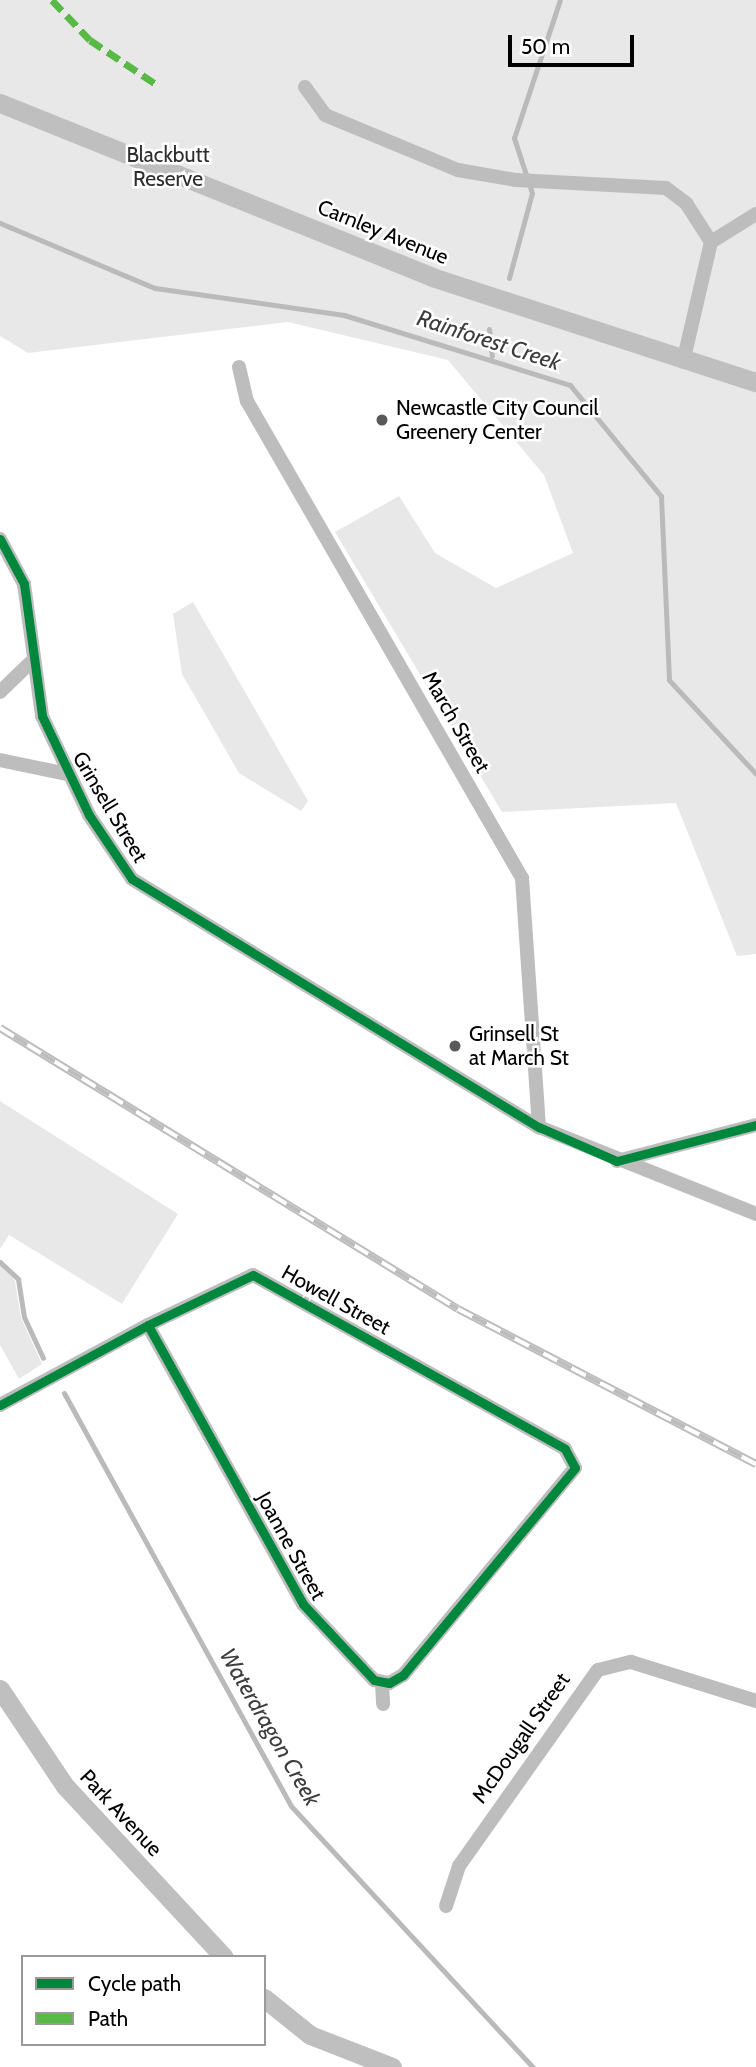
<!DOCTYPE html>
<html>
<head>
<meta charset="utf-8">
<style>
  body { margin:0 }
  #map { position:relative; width:756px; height:2067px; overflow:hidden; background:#fff; font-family:Cabin,sans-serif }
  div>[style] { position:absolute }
  .green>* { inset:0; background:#e8e8e8 }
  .stream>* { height:5px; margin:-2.5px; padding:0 2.5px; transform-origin:2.5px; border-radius:2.5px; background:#bababa }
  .minor>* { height:14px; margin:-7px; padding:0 7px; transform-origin:7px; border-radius:7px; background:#bdbdbd }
  .secondary>* { height:19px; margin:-9.5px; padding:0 9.5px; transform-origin:9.5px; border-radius:9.5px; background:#bfbfbf }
  .rail>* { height:8px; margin-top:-4px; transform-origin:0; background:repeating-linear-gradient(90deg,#fff 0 16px,#bdbdbd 0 32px); box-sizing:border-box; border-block:2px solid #bdbdbd }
  .quiet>* { height:7px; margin-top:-3.5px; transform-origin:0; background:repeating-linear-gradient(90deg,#58b947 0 14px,transparent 0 21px) }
  .cycleway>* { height:9px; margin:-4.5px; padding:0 4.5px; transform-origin:4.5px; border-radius:4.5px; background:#00873e }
  .dots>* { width:19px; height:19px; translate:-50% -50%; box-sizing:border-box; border:4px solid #fff; border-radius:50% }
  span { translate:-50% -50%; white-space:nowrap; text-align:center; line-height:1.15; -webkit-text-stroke:5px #fff; paint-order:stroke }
  .park-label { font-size:21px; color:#2c2c2c }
  .street-label { font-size:21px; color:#000 }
  .poi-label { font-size:21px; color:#000 }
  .left { translate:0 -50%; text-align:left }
  .water-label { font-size:23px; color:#3d3d3d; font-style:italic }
  .legend { position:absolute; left:21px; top:1955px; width:245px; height:91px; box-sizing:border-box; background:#fff; border:2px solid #999; margin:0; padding:9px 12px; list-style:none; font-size:21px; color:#000 }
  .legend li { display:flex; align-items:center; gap:14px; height:35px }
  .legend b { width:35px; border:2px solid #999 }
  .scale { position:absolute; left:508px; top:35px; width:126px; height:32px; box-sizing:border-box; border:4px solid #000; border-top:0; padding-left:9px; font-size:21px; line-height:24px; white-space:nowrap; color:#000; -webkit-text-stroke:5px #fff; paint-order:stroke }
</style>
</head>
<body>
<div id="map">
  <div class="green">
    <div style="clip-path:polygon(0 0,756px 0,756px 954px,737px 956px,676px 803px,502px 812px,335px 532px,399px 496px,435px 553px,496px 588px,573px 553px,544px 475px,448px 360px,288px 322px,28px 353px,0 336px)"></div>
    <div style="clip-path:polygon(193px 602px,308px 801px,301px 811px,239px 773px,182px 674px,173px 614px)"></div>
    <div style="clip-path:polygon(0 1101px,178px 1214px,122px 1304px,9px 1235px,0 1249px)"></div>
    <div style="clip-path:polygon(0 1261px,15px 1281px,21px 1318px,42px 1364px,19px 1379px,0 1345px)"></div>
  </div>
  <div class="stream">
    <div style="left:0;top:223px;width:168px;rotate:22.8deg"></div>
    <div style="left:155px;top:288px;width:191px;rotate:8.1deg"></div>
    <div style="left:344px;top:315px;width:237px;rotate:17.2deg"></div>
    <div style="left:570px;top:385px;width:144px;rotate:50.7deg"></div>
    <div style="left:661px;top:496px;width:184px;rotate:87.5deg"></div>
    <div style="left:669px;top:680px;width:128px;rotate:47.2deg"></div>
    <div style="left:509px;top:278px;width:88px;rotate:-74.9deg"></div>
    <div style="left:532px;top:193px;width:58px;rotate:-108.1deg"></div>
    <div style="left:514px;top:138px;width:145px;rotate:-71.6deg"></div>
    <div style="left:489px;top:329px;width:27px;rotate:84deg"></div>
    <div style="left:0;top:1262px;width:25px;rotate:43deg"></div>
    <div style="left:18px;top:1279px;width:38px;rotate:81deg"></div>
    <div style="left:24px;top:1317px;width:45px;rotate:65.1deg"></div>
    <div style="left:64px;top:1393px;width:471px;rotate:61.2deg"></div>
    <div style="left:291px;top:1806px;width:356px;rotate:47.2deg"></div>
  </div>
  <div class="minor">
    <div style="left:305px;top:87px;width:34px;rotate:54deg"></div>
    <div style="left:325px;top:115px;width:144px;rotate:22.5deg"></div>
    <div style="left:458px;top:170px;width:59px;rotate:9.8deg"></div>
    <div style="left:516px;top:180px;width:150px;rotate:3.1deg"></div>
    <div style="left:666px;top:188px;width:25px;rotate:37deg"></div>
    <div style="left:686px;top:203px;width:46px;rotate:57.3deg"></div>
    <div style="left:711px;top:242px;width:123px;rotate:103.1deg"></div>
    <div style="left:711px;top:242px;width:53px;rotate:-31.9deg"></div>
    <div style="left:239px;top:367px;width:35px;rotate:77deg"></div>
    <div style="left:247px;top:401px;width:551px;rotate:60.04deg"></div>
    <div style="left:522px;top:878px;width:250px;rotate:86.1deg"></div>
    <div style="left:0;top:539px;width:51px;rotate:61.9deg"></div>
    <div style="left:24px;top:584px;width:133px;rotate:82.2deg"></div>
    <div style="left:42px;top:716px;width:110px;rotate:64.6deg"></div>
    <div style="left:89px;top:815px;width:77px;rotate:56.1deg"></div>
    <div style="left:132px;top:879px;width:477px;rotate:31.4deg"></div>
    <div style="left:539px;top:1127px;width:234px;rotate:21.8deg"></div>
    <div style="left:0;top:692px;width:42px;rotate:-44deg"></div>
    <div style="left:0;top:760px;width:68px;rotate:11.8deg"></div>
    <div style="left:617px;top:1161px;width:144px;rotate:-14.5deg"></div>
    <div style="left:0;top:1405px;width:168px;rotate:-28.4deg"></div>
    <div style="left:148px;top:1325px;width:116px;rotate:-25.5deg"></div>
    <div style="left:253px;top:1275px;width:357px;rotate:29.1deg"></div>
    <div style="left:565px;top:1449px;width:21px;rotate:62deg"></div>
    <div style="left:575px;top:1468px;width:269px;rotate:129.7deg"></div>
    <div style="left:403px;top:1675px;width:16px;rotate:150deg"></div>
    <div style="left:389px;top:1683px;width:15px;rotate:-169deg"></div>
    <div style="left:374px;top:1680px;width:104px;rotate:-133.1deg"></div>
    <div style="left:303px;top:1604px;width:319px;rotate:-119.1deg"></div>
    <div style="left:382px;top:1683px;width:21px;rotate:87deg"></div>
    <div style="left:446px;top:1906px;width:42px;rotate:-72deg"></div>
    <div style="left:459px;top:1866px;width:240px;rotate:-54.7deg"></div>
    <div style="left:598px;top:1670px;width:34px;rotate:-14deg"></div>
    <div style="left:631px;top:1662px;width:131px;rotate:17.3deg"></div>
  </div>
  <div class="secondary">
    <div style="left:0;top:103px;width:466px;rotate:21.9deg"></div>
    <div style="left:432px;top:277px;width:341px;rotate:18deg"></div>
    <div style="left:0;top:1689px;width:117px;rotate:56.2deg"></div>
    <div style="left:65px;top:1786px;width:233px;rotate:47.1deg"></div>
    <div style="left:264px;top:1998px;width:59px;rotate:38.8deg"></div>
    <div style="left:310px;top:2035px;width:88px;rotate:21.3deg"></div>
  </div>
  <div class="rail">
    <div style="left:0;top:1028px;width:537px;rotate:31.53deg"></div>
    <div style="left:458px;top:1309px;width:336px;rotate:27.5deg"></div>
  </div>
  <div class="quiet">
    <div style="left:52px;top:0;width:55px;rotate:46.5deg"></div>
    <div style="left:90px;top:40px;width:83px;rotate:33.7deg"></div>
  </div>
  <div class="cycleway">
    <div style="left:0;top:539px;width:51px;rotate:61.9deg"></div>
    <div style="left:24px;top:584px;width:133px;rotate:82.2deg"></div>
    <div style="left:42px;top:716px;width:110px;rotate:64.6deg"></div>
    <div style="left:89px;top:815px;width:77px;rotate:56.1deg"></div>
    <div style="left:132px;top:879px;width:477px;rotate:31.4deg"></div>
    <div style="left:539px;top:1127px;width:85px;rotate:23.6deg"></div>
    <div style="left:617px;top:1161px;width:144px;rotate:-14.5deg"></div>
    <div style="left:0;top:1405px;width:168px;rotate:-28.4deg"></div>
    <div style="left:148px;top:1325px;width:116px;rotate:-25.5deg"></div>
    <div style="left:253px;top:1275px;width:357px;rotate:29.1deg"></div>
    <div style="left:565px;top:1449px;width:21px;rotate:62deg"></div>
    <div style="left:575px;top:1468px;width:269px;rotate:129.7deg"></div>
    <div style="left:403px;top:1675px;width:16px;rotate:150deg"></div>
    <div style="left:389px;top:1683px;width:15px;rotate:-169deg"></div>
    <div style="left:374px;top:1680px;width:104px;rotate:-133.1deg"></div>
    <div style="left:303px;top:1604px;width:319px;rotate:-119.1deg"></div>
  </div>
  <div class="dots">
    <div style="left:382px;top:420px;background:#595959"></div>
    <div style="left:455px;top:1046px;background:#595959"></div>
  </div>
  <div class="park-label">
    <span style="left:168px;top:167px">Blackbutt<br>Reserve</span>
  </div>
  <div class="street-label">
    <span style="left:383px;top:232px;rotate:22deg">Carnley Avenue</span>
    <span style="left:456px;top:722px;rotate:60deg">March Street</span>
    <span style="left:110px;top:807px;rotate:59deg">Grinsell Street</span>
    <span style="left:336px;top:1300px;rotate:29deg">Howell Street</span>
    <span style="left:291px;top:1546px;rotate:61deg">Joanne Street</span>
    <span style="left:521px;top:1738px;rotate:-55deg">McDougall Street</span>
    <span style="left:121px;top:1813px;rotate:47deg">Park Avenue</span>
  </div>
  <div class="poi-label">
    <span class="left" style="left:396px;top:420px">Newcastle City Council<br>Greenery Center</span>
    <span class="left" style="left:469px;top:1046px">Grinsell St<br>at March St</span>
  </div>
  <div class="water-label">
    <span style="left:489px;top:340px;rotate:18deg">Rainforest Creek</span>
    <span style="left:270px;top:1727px;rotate:60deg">Waterdragon Creek</span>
  </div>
  <ul class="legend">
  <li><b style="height:9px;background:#00873e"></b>Cycle path</li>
  <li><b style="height:9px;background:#58b947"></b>Path</li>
  </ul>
  <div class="scale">50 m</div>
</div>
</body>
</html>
